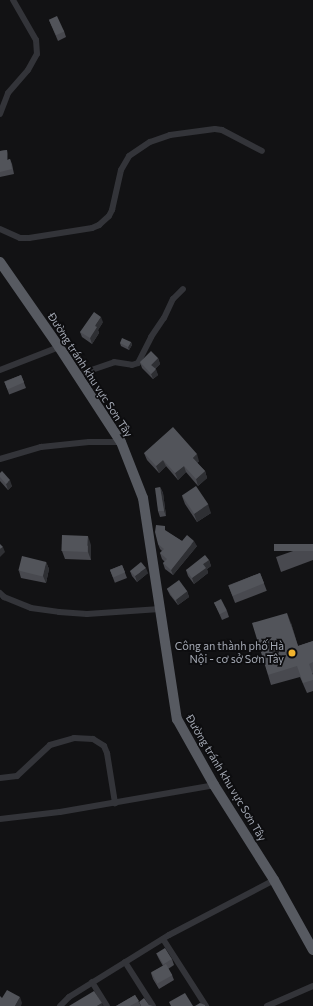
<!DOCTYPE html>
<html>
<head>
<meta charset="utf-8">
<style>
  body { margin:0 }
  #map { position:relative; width:313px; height:1006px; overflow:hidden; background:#121214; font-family:Commissioner,sans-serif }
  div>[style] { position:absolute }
  .minor>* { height:6px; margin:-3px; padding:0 3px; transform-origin:3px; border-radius:3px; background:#333439 }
  .trunk>* { height:10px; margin:-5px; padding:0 5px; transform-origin:5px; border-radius:5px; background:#575a61 }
  .wall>* { inset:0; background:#48494f; transform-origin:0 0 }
  .shaded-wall>* { inset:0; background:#2e2f33 }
  .building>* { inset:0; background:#52545a; transform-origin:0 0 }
  .dots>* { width:11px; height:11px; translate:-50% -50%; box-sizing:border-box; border:2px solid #0d0d0f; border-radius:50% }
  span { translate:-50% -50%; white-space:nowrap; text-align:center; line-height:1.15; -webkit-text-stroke:3.5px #0d0d0f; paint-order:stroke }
  .street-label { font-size:11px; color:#a4a9b4 }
  .poi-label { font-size:11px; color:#a4a9b4 }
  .right { translate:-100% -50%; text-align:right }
</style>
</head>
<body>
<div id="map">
  <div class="minor">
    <div style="left:0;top:114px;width:22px;rotate:-69deg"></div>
    <div style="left:8px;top:93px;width:30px;rotate:-49deg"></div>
    <div style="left:28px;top:70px;width:18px;rotate:-61deg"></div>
    <div style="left:37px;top:54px;width:14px;rotate:-94deg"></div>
    <div style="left:36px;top:40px;width:46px;rotate:-119.9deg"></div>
    <div style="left:0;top:229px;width:22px;rotate:24deg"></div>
    <div style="left:20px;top:238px;width:9px"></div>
    <div style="left:29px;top:238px;width:64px;rotate:-9deg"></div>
    <div style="left:92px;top:228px;width:8px;rotate:-23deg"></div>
    <div style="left:99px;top:225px;width:13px;rotate:-42deg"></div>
    <div style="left:109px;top:216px;width:7px;rotate:-63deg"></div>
    <div style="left:112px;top:210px;width:41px;rotate:-77.3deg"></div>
    <div style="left:121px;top:170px;width:16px;rotate:-60deg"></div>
    <div style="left:129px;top:156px;width:25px;rotate:-34deg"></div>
    <div style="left:150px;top:142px;width:21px;rotate:-19deg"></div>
    <div style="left:170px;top:135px;width:45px;rotate:-7.6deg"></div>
    <div style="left:215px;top:129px;width:7px;rotate:8deg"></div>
    <div style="left:222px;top:130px;width:45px;rotate:27.7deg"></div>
    <div style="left:0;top:370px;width:63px;rotate:-21.3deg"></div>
    <div style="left:77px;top:375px;width:39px;rotate:-19deg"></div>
    <div style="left:114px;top:362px;width:18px;rotate:9deg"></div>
    <div style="left:132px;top:365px;width:6px;rotate:-18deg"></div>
    <div style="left:138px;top:363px;width:29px;rotate:-63deg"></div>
    <div style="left:151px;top:337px;width:23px;rotate:-56deg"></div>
    <div style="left:164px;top:318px;width:21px;rotate:-65deg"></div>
    <div style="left:173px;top:299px;width:14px;rotate:-45deg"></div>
    <div style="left:0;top:459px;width:43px;rotate:-16.3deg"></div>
    <div style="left:41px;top:447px;width:48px;rotate:-5.9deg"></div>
    <div style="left:89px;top:442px;width:32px"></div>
    <div style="left:0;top:593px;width:6px;rotate:45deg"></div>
    <div style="left:4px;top:597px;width:29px;rotate:22deg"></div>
    <div style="left:31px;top:608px;width:28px;rotate:8deg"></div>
    <div style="left:59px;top:612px;width:28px;rotate:4deg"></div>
    <div style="left:87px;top:614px;width:73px;rotate:-3.9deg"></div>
    <div style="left:0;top:778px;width:17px;rotate:-7deg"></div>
    <div style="left:17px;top:776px;width:45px;rotate:-43.2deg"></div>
    <div style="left:50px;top:745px;width:25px;rotate:-16deg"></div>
    <div style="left:74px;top:738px;width:19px;rotate:3deg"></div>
    <div style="left:93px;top:739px;width:13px;rotate:32deg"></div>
    <div style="left:104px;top:746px;width:8px;rotate:67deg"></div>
    <div style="left:107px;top:753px;width:51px;rotate:80.9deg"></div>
    <div style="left:0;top:819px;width:60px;rotate:-6.7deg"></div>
    <div style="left:60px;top:812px;width:156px;rotate:-9.9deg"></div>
    <div style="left:163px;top:939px;width:80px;rotate:57.3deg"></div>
    <div style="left:125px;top:962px;width:52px;rotate:57.5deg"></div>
    <div style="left:92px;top:982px;width:28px;rotate:58deg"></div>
    <div style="left:60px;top:1006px;width:13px;rotate:-45deg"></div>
    <div style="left:69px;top:997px;width:118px;rotate:-31.8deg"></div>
    <div style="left:169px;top:935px;width:119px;rotate:-27.6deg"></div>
    <div style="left:267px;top:1006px;width:50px;rotate:-23.5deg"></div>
  </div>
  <div class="trunk">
    <div style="left:0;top:262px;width:103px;rotate:55.2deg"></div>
    <div style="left:59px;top:347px;width:113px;rotate:56.9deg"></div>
    <div style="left:121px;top:442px;width:60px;rotate:68.6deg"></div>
    <div style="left:143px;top:498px;width:224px;rotate:81.3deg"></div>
    <div style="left:177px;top:719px;width:76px;rotate:60.7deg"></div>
    <div style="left:214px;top:785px;width:112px;rotate:57.7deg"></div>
    <div style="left:274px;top:880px;width:80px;rotate:60.9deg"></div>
  </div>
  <div class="wall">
    <div style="clip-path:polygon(49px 20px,64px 31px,66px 37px,58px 41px)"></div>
    <div style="clip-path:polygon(7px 150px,8px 156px,8px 160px,10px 159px,12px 164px,14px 174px,0 177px,0 151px)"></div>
    <div style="clip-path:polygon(103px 322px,98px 330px,99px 333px,92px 344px,82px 337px,80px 332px)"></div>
    <div style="clip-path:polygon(131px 342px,132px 345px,129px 350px,121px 346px,120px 343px)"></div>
    <div style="clip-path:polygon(158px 358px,160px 364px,155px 369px,158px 375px,153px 379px,142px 368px,140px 362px)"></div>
    <div style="left:21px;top:375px;width:14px;height:18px;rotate:69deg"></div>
    <div style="clip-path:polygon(144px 453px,199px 461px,197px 463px,205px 471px,207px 478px,198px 486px,186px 472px,178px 480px,166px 466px,159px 473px,147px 460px)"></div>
    <div style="clip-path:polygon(0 473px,12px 486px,8px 490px,0 481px)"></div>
    <div style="clip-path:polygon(160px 487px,163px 493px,166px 516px,160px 517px,158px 511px)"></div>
    <div style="clip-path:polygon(182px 496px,211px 513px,197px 522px,185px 504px)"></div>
    <div style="clip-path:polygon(167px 532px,182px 541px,197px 546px,173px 575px,165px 569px,163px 563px,165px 562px,162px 559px,160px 553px,162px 551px,160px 549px,158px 544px)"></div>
    <div style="clip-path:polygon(313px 544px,313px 560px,281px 572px,276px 557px)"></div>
    <div style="clip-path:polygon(91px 545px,91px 560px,65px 559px,62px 551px)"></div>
    <div style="clip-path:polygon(209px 560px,211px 566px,207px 569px,208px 573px,194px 584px,188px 576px,186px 570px)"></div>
    <div style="clip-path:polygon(46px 562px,49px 569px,46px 583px,21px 578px,19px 571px)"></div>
    <div style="left:122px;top:565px;width:14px;height:13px;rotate:69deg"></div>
    <div style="clip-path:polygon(130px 571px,148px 573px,137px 582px,132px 576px)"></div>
    <div style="left:260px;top:573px;width:19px;height:34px;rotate:69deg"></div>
    <div style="clip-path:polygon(167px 589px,187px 591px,189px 597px,178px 605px,170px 595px)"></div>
    <div style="clip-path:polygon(214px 602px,227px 611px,229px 617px,222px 620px)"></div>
    <div style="clip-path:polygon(291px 623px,298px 646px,313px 641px,313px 673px,312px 674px,313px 675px,313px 691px,307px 693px,300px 677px,271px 685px,268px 675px)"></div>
    <div style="clip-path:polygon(156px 953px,172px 959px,174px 965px,168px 969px,172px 975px,174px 980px,159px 989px,153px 979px,151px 973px,163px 966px,159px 959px)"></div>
    <div style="clip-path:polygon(135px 995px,141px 1006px,116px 1006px)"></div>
  </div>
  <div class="shaded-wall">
    <div style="clip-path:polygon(7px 150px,8px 156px,8px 165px,7px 160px)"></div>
    <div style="clip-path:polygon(101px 317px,103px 322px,98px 330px,99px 333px,92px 344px,90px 338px,95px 326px)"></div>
    <div style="clip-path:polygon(131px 342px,132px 345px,129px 350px,128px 347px)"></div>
    <div style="clip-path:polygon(158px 358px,160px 364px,153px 370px,151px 365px)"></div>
    <div style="clip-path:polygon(156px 369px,158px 375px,153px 379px,151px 374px)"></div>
    <div style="clip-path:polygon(197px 454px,199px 461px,195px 464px,193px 458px)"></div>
    <div style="clip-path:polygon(163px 460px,166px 466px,159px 473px,156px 466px)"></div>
    <div style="clip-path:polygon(184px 466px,186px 472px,178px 480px,175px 473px)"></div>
    <div style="clip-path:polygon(205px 471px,207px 478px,198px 486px,196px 479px)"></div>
    <div style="clip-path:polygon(10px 480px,12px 486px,8px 490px,6px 484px)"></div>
    <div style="clip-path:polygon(160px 487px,163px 493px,166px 516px,164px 511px)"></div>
    <div style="clip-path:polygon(208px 504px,211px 513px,197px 522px,194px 514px)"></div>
    <div style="clip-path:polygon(88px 536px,91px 545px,91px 560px,88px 552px)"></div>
    <div style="clip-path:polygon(194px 541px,197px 546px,173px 575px,171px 570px)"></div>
    <div style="clip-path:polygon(3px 547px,5px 552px,0 557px,0 549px)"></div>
    <div style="clip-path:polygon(209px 560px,211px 566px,207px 569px,208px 573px,194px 584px,192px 578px,203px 564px)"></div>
    <div style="clip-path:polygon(46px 562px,49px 569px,46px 583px,43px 576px)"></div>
    <div style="clip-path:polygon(146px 568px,148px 573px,137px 582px,135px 576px)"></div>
    <div style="clip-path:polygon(187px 591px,189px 597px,178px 605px,176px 600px)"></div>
    <div style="clip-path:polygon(287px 613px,291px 623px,301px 656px,298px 646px)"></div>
    <div style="clip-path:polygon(20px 997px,22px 1003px,21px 1006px,15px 1006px)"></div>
    <div style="clip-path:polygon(102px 1003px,103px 1006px,97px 1006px)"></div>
  </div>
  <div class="building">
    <div style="left:57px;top:16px;width:17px;height:9px;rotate:65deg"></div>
    <div style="clip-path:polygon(7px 150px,7px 160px,10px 159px,12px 169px,0 172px,0 151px)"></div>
    <div style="clip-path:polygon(94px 312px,101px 317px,95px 326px,97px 327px,90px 338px,80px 332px)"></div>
    <div style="clip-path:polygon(122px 338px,131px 342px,128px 347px,120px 343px)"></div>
    <div style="clip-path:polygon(151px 351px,158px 358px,151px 365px,156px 369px,151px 374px,140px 362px)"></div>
    <div style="left:21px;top:375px;width:8px;height:18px;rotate:67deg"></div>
    <div style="clip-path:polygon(173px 427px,197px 454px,193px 458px,205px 471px,196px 479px,184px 466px,175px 473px,163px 460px,156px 466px,144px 453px)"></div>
    <div style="clip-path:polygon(2px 471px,10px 480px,6px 484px,0 477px,0 473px)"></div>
    <div style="left:196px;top:486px;width:22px;height:17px;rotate:56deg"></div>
    <div style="clip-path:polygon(160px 487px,164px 511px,158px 511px,155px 488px)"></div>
    <div style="clip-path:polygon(156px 525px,165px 526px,165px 530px,182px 541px,187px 535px,194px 541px,171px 570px,163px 563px,167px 559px,160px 553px,164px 549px,158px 544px,155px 532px)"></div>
    <div style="left:62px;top:535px;width:26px;height:16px;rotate:2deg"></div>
    <div style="clip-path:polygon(0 544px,3px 547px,0 549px)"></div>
    <div style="left:313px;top:544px;width:7px;height:39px;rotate:90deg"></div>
    <div style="clip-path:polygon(205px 555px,209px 560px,203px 564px,206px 568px,192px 578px,186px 570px)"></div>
    <div style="left:22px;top:556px;width:25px;height:15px;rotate:14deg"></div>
    <div style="clip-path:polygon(141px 562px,146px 568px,135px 576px,130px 571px)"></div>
    <div style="left:122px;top:565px;width:8px;height:13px;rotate:67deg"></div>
    <div style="left:260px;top:573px;width:11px;height:34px;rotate:68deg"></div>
    <div style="left:179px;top:580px;width:14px;height:15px;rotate:54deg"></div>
    <div style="left:221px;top:599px;width:13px;height:8px;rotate:63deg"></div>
    <div style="clip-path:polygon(287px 613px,298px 646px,313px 641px,313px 662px,309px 664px,313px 675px,313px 680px,303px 683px,297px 666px,268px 675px,252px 623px)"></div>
    <div style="left:165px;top:948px;width:13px;height:10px;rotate:58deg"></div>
    <div style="left:166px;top:964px;width:13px;height:17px;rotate:61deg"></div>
    <div style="clip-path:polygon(7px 990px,20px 997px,15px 1006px,0 1006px,0 996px,2px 998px)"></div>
    <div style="clip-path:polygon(94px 991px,102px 1003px,97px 1006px,69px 1006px)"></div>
    <div style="clip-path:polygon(185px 993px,193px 1006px,171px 1006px,169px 1002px)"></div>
    <div style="clip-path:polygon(135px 995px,139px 1001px,130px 1006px,116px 1006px)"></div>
    <div style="clip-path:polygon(144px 998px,149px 1005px,153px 1006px,141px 1006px,139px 1002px)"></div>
    <div style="clip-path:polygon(200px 1003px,205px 1005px,205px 1006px,195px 1006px)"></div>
  </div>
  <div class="dots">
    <div style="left:292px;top:653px;background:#f1b32e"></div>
  </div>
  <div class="street-label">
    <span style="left:90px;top:375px;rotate:57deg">Đường tránh khu vực Sơn Tây</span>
    <span style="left:226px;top:778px;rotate:59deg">Đường tránh khu vực Sơn Tây</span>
  </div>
  <div class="poi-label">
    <span class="right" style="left:284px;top:653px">Công an thành phố Hà<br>Nội - cơ sở Sơn Tây</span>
  </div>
</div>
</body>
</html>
